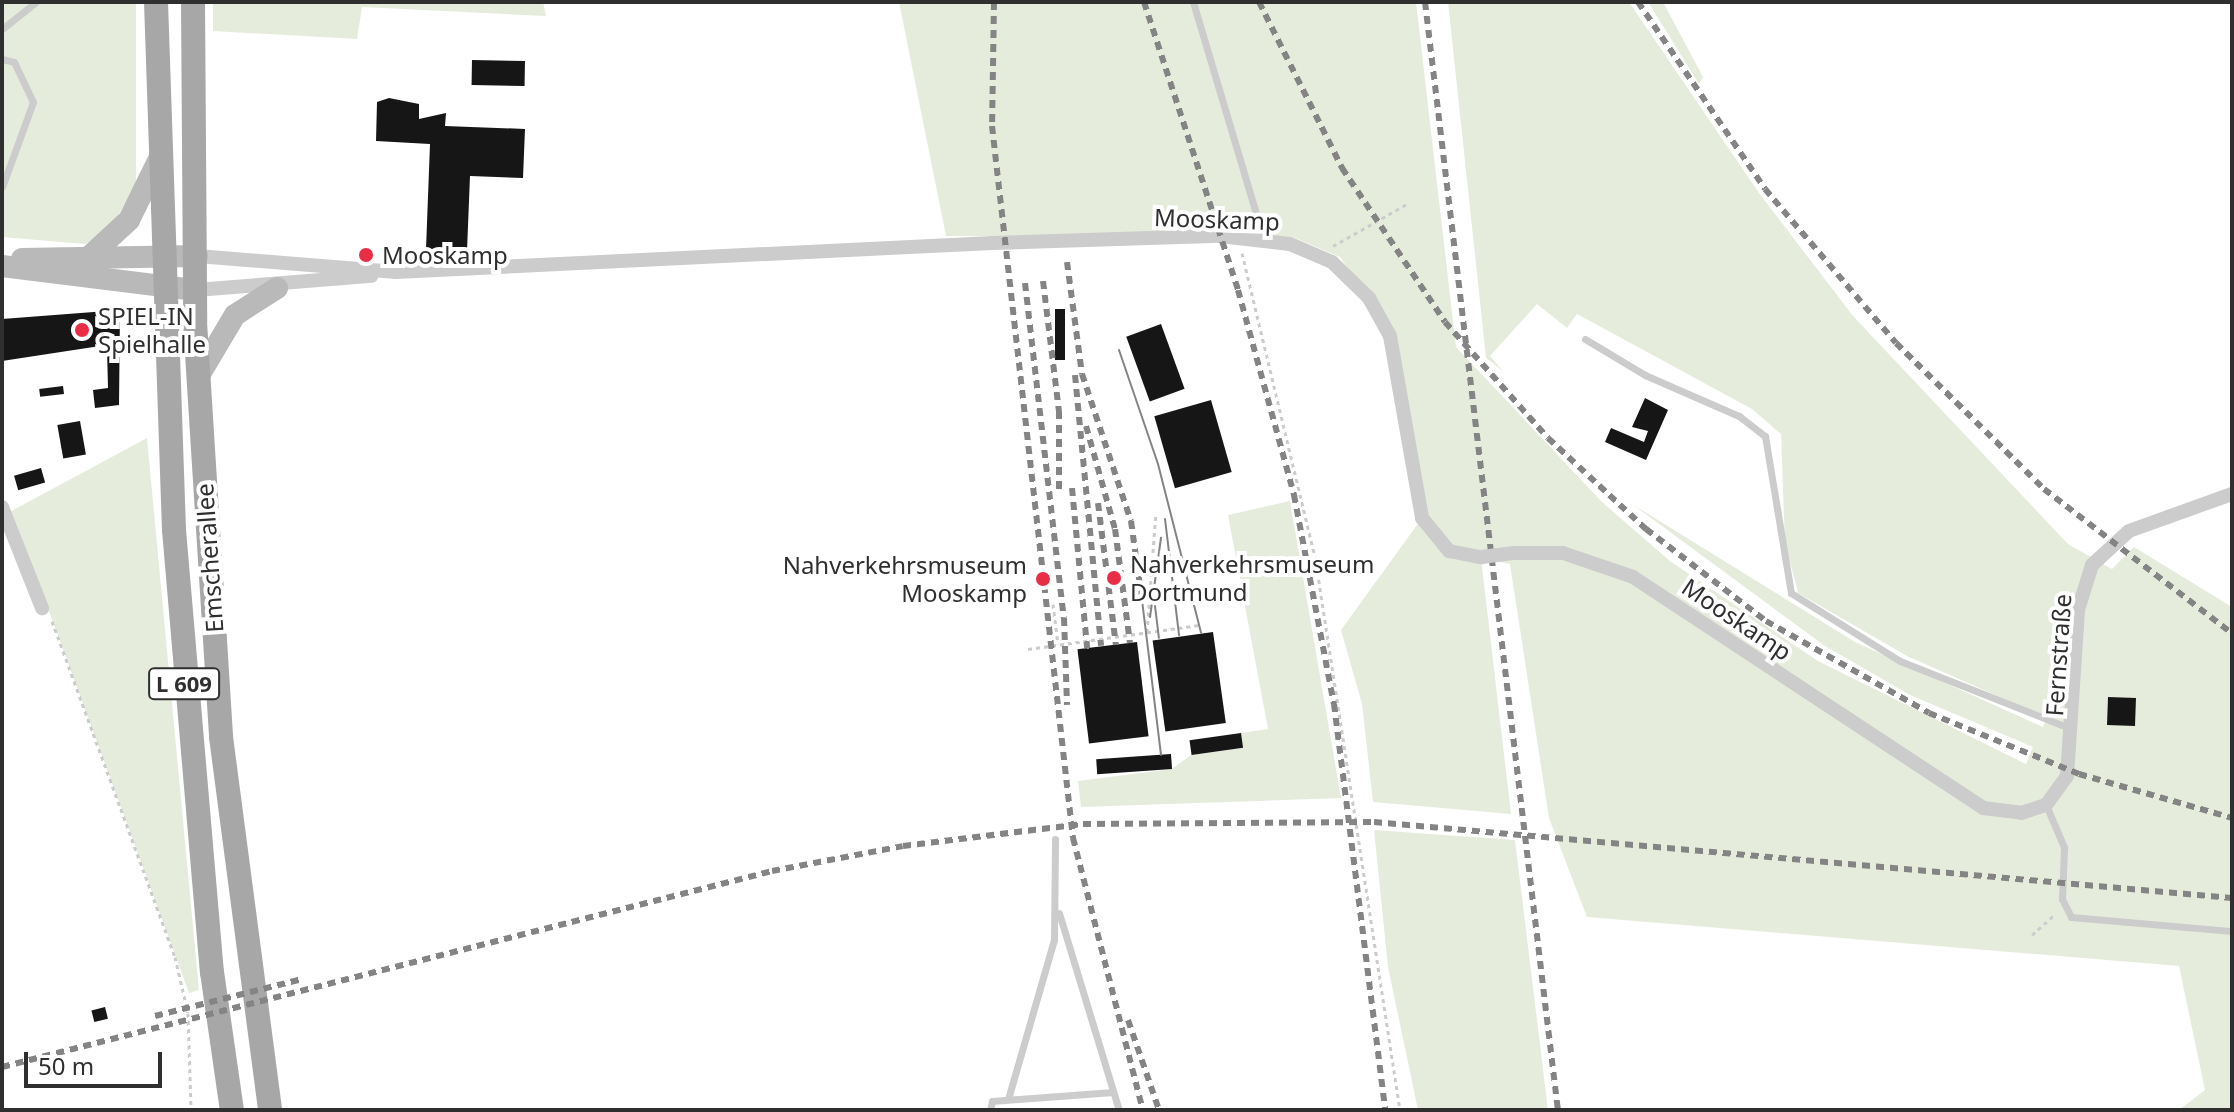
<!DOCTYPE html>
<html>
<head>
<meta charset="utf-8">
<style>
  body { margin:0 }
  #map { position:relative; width:2234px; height:1112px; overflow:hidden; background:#fff; font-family:"Noto Sans",sans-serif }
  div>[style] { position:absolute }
  .green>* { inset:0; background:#e6ecdc }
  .building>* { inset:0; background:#161616; transform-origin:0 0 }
  .path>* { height:3px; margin-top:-1.5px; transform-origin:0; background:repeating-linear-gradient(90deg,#ccc 0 4px,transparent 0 8px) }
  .lane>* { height:7px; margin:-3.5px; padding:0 3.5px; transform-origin:3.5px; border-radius:3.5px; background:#ccc }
  .street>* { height:14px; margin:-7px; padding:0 7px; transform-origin:7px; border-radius:7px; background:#ccc }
  .secondary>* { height:22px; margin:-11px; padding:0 11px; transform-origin:11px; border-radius:11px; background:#b9b9b9 }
  .primary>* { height:24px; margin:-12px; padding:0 12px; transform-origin:12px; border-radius:12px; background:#a7a7a7 }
  .tram>* { height:2px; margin:-1px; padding:0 1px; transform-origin:1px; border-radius:1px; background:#848484 }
  .rail>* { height:6px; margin-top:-3px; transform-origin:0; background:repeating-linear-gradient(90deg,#848484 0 8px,transparent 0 14px) }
  .street-bridge>* { height:14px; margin:-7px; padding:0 7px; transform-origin:7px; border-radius:7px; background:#ccc }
  .dots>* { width:22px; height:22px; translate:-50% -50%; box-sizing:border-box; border:4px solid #fff; border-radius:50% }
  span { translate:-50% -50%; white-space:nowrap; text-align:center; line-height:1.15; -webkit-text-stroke:8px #fff; paint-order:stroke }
  .shield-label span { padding:2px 6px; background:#fff; border:2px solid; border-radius:6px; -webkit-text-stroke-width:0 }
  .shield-label { font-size:22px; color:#2f2f2f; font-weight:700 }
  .street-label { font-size:24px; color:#2f2f2f }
  .poi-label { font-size:24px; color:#2f2f2f }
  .left { translate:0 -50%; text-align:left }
  .right { translate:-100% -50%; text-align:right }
  .frame { position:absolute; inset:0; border:4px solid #2f2f2f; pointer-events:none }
  .scale { position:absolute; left:24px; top:1052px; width:138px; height:36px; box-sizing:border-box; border:4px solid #2f2f2f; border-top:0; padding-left:10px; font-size:24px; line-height:28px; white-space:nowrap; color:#2f2f2f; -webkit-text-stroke:6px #fff; paint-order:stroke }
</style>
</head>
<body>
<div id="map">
  <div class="green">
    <div style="clip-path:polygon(2px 2px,136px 2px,136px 184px,108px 233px,85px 244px,2px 237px)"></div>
    <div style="clip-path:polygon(213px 2px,543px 2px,546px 16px,362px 7px,357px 39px,213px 31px)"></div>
    <div style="clip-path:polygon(899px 2px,1416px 2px,1456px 347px,1603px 503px,1670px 561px,1818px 661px,2026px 764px,2033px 747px,1910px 695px,1825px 646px,1632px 504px,1855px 642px,2043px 727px,2047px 718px,1907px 656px,1798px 593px,1785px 542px,1781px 434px,1752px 409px,1577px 314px,1567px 328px,1537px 304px,1490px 356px,1503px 371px,1486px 358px,1448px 2px,1629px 2px,1759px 193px,1853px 316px,2068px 544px,2112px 569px,2134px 547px,2232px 607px,2232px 1110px,2179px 1110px,2205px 1090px,2179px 966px,1587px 917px,1549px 818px,1510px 564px,1481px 558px,1511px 814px,1373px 802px,1362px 704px,1341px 630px,1422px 518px,1401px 384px,1369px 298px,1340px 257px,1293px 237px,946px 236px)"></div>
    <div style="clip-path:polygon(1648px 2px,1663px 2px,1703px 77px,1699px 84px)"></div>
    <div style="clip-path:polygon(147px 438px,199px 990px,189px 993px,50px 614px,4px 515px)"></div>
    <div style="clip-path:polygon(1290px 501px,1341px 798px,1081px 807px,1078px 781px,1172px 769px,1191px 755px,1243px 748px,1241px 733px,1268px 729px,1228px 515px)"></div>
    <div style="clip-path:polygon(1374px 830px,1515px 840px,1548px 1110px,1418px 1110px,1388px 967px)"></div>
  </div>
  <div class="building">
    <div style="left:472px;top:60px;width:53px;height:25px;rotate:1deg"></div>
    <div style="clip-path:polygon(389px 98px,419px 104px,419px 119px,446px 113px,445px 126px,525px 129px,523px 178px,470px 176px,467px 251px,426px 249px,430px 144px,376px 141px,377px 102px)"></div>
    <div style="left:1055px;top:309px;width:10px;height:51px"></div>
    <div style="clip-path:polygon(120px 310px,119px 405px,95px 408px,93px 390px,108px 388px,107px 349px,100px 346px,2px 361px,2px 319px)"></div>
    <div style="left:1161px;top:324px;width:69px;height:37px;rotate:70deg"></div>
    <div style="left:63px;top:386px;width:8px;height:24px;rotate:83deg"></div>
    <div style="clip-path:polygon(1645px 398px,1668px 410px,1646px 460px,1605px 442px,1611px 428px,1644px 442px,1648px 431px,1632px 427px)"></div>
    <div style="left:1211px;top:400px;width:75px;height:59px;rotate:74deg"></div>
    <div style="left:80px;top:421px;width:34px;height:23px;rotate:80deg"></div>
    <div style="left:41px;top:468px;width:15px;height:28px;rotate:74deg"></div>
    <div style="left:1213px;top:632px;width:92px;height:61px;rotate:82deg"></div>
    <div style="left:1137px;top:642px;width:95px;height:60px;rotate:83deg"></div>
    <div style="left:2108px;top:697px;width:28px;height:28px;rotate:2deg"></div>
    <div style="left:1241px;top:733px;width:15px;height:52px;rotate:82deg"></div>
    <div style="left:1171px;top:754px;width:15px;height:75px;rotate:86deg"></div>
    <div style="left:105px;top:1007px;width:12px;height:14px;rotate:76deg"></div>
  </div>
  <div class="path">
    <div style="left:1333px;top:246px;width:85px;rotate:-29.6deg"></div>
    <div style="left:1242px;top:253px;width:312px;rotate:76.5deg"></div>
    <div style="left:1315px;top:556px;width:560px;rotate:81.28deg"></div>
    <div style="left:1053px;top:604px;width:40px;rotate:82.9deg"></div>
    <div style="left:52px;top:621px;width:358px;rotate:69.9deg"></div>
    <div style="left:175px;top:957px;width:57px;rotate:76.9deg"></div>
    <div style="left:188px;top:1013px;width:97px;rotate:88.2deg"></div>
    <div style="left:1147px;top:632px;width:120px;rotate:-85.7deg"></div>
    <div style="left:1087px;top:648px;width:9px;rotate:-63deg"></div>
    <div style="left:1028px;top:649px;width:173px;rotate:-8deg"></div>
    <div style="left:2032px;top:935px;width:30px;rotate:-42deg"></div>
  </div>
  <div class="lane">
    <div style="left:1193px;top:2px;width:248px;rotate:73.4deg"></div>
    <div style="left:2px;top:29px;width:43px;rotate:-38.5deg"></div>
    <div style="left:2px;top:59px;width:12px;rotate:14deg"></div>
    <div style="left:14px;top:62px;width:44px;rotate:64.6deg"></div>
    <div style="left:33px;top:102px;width:90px;rotate:110deg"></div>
    <div style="left:1585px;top:339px;width:70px;rotate:31deg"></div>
    <div style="left:1645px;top:375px;width:103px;rotate:23.6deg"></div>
    <div style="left:1739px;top:416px;width:33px;rotate:38deg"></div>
    <div style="left:1765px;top:436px;width:159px;rotate:80.6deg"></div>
    <div style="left:1791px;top:593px;width:128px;rotate:32deg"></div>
    <div style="left:1900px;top:661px;width:182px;rotate:21.6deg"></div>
    <div style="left:2046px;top:805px;width:46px;rotate:66.8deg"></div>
    <div style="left:2064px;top:847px;width:52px;rotate:92.2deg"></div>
    <div style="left:2062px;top:899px;width:20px;rotate:63deg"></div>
    <div style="left:2071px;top:917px;width:162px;rotate:5deg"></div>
    <div style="left:1059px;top:913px;width:206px;rotate:73.1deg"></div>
    <div style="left:1008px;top:1099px;width:166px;rotate:-73.9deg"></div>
    <div style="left:1054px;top:940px;width:101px;rotate:-89.4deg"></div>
    <div style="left:990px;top:1110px;width:9px;rotate:-77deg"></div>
    <div style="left:992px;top:1101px;width:121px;rotate:-4.3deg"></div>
  </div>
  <div class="street">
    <div style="left:197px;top:256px;width:200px;rotate:4.6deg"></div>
    <div style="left:396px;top:272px;width:597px;rotate:-2.79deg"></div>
    <div style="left:992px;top:243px;width:228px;rotate:-1.8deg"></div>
    <div style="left:1220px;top:236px;width:70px;rotate:6.5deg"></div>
    <div style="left:1290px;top:244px;width:46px;rotate:23.2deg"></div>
    <div style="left:1332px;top:262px;width:52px;rotate:44.2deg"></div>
    <div style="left:1369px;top:298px;width:43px;rotate:61.1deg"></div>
    <div style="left:1390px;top:336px;width:185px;rotate:80deg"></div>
    <div style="left:1422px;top:518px;width:43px;rotate:50.7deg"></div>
    <div style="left:1449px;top:551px;width:33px;rotate:11deg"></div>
    <div style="left:196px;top:290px;width:176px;rotate:-4.6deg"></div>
    <div style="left:2px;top:507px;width:109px;rotate:68.4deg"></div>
    <div style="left:1515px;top:553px;width:48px"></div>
    <div style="left:1563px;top:553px;width:74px;rotate:18.9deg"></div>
    <div style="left:1633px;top:577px;width:419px;rotate:33.4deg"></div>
    <div style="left:1983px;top:808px;width:38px;rotate:7deg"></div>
    <div style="left:2021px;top:813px;width:26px;rotate:-18deg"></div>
    <div style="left:2046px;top:805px;width:36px;rotate:-54deg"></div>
    <div style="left:2067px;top:776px;width:166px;rotate:-86.2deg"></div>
    <div style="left:2078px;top:610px;width:47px;rotate:-72.7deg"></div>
    <div style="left:2092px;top:565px;width:50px;rotate:-42.6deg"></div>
    <div style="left:2129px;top:531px;width:109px;rotate:-19.8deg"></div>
  </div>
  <div class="secondary">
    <div style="left:90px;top:256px;width:53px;rotate:-42.7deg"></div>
    <div style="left:129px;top:220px;width:72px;rotate:-63.8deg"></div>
    <div style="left:22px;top:259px;width:175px;rotate:-1deg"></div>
    <div style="left:2px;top:266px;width:195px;rotate:7.1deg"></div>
    <div style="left:198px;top:377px;width:72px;rotate:-59.2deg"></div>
    <div style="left:235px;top:315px;width:50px;rotate:-32.7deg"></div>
  </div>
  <div class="primary">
    <div style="left:156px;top:2px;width:528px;rotate:88.05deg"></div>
    <div style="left:174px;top:530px;width:444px;rotate:85.1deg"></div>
    <div style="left:212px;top:972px;width:139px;rotate:81.8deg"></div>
    <div style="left:193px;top:2px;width:320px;rotate:89.6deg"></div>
    <div style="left:195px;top:322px;width:416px;rotate:86.4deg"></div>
    <div style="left:221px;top:737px;width:376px;rotate:82.5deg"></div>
  </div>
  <div class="tram">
    <div style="left:1119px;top:350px;width:120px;rotate:71.1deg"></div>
    <div style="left:1158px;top:464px;width:174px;rotate:75.7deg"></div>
    <div style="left:1165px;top:519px;width:117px;rotate:83.1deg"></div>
    <div style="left:1142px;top:600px;width:156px;rotate:83deg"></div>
    <div style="left:1155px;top:606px;width:32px;rotate:83deg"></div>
    <div style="left:1150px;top:617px;width:80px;rotate:-82.1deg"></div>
  </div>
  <div class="rail">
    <div style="left:994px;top:2px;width:124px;rotate:90.9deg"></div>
    <div style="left:992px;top:126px;width:717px;rotate:83.51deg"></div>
    <div style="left:1073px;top:838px;width:281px;rotate:75.6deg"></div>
    <div style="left:1144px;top:2px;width:303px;rotate:71.9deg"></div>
    <div style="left:1238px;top:290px;width:213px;rotate:74.7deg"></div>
    <div style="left:1294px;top:495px;width:213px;rotate:79.2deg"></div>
    <div style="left:1334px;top:704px;width:409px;rotate:82.8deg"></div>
    <div style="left:1259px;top:2px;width:186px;rotate:63.4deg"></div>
    <div style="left:1342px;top:168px;width:185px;rotate:56.2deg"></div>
    <div style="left:1445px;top:322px;width:155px;rotate:48.4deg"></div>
    <div style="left:1548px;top:438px;width:134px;rotate:42.9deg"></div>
    <div style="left:1646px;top:529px;width:151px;rotate:37.5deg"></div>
    <div style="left:1766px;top:621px;width:187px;rotate:29.4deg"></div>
    <div style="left:1929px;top:713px;width:162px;rotate:22.1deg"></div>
    <div style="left:2079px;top:774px;width:159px;rotate:16deg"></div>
    <div style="left:1425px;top:2px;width:1116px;rotate:83.16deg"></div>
    <div style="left:1638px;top:2px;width:226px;rotate:55.8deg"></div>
    <div style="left:1765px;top:189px;width:202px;rotate:49.6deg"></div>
    <div style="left:1896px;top:343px;width:208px;rotate:44.6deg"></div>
    <div style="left:2044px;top:489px;width:237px;rotate:37.5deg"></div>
    <div style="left:1067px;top:262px;width:113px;rotate:82.4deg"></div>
    <div style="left:1082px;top:374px;width:155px;rotate:71.6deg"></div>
    <div style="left:1131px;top:521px;width:80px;rotate:82.1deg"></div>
    <div style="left:1043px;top:281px;width:131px;rotate:83deg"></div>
    <div style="left:1059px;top:411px;width:81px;rotate:90deg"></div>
    <div style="left:1025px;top:283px;width:337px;rotate:83.4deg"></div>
    <div style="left:1064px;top:618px;width:87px;rotate:88deg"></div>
    <div style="left:1075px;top:375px;width:272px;rotate:84.5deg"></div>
    <div style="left:1086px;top:426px;width:107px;rotate:74.3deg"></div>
    <div style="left:1115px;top:529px;width:115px;rotate:82.5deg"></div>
    <div style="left:1072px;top:488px;width:161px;rotate:84.6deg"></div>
    <div style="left:1098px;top:503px;width:143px;rotate:82.8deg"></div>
    <div style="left:155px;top:1016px;width:152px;rotate:-14.1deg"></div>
    <div style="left:1128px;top:1020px;width:95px;rotate:71deg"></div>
    <div style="left:2px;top:1067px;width:795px;rotate:-14.28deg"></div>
    <div style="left:772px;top:871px;width:133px;rotate:-10.8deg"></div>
    <div style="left:903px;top:846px;width:181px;rotate:-7deg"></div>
    <div style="left:1083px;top:824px;width:291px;rotate:-0.4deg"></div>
    <div style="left:1374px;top:822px;width:861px;rotate:5.06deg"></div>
  </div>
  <div class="street-bridge">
    <div style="left:1481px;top:557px;width:34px;rotate:-7deg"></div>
  </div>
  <div class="dots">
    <div style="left:366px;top:255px;background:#e92d45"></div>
    <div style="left:82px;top:330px;background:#e92d45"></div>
    <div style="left:1114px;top:578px;background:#e92d45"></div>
    <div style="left:1043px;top:579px;background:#e92d45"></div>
  </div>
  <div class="shield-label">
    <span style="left:184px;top:684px">L 609</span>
  </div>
  <div class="street-label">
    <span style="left:1217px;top:219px;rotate:2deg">Mooskamp</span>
    <span style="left:209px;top:558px;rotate:-94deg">Emscherallee</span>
    <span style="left:1737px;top:619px;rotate:34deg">Mooskamp</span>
    <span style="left:2058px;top:655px;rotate:-86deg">Fernstraße</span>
  </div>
  <div class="poi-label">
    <span class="left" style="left:382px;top:255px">Mooskamp</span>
    <span class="left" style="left:98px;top:330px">SPIEL-IN<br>Spielhalle</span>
    <span class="left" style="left:1130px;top:578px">Nahverkehrsmuseum<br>Dortmund</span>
    <span class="right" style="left:1027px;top:579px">Nahverkehrsmuseum<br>Mooskamp</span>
  </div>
  <div class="frame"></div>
  <div class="scale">50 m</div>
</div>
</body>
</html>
